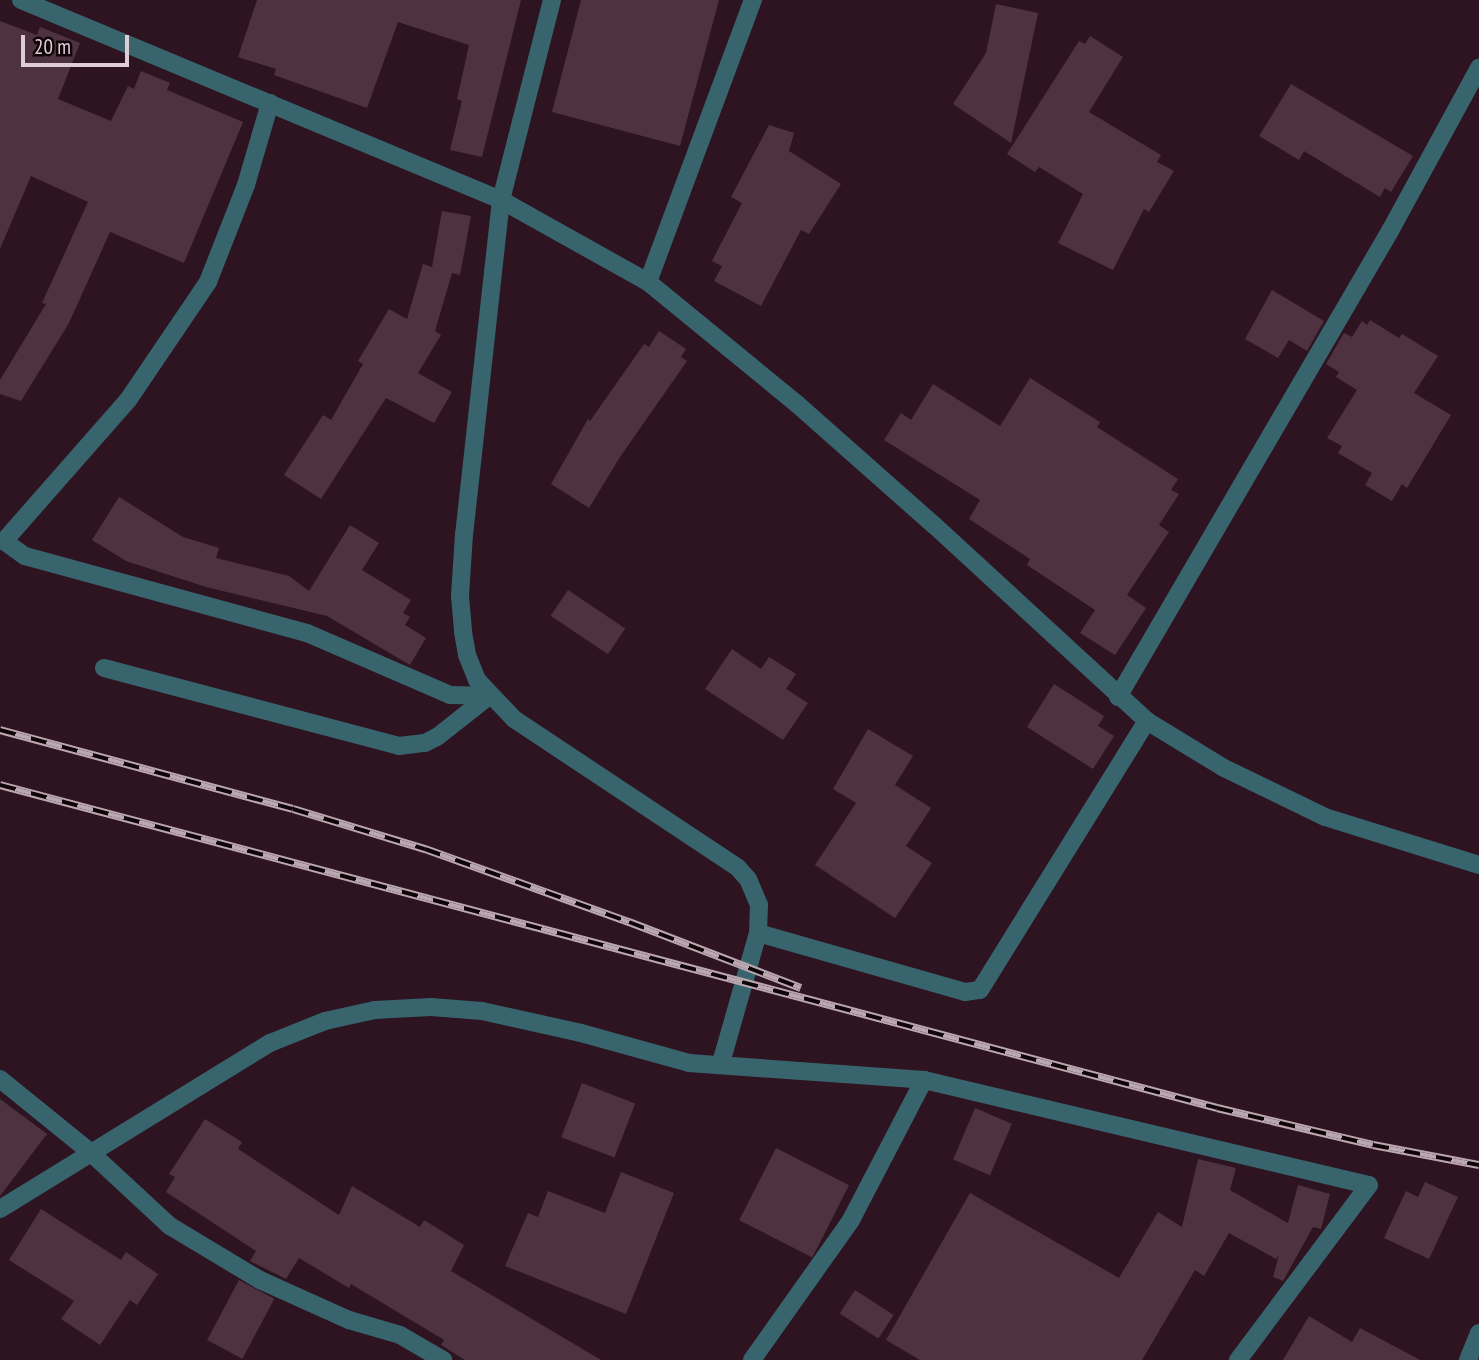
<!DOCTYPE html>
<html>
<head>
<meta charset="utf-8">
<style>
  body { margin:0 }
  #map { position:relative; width:1479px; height:1360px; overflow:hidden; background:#2d1420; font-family:"PT Sans Narrow",sans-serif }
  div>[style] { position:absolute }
  .building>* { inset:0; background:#4f323f; transform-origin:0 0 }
  .minor>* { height:18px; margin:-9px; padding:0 9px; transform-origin:9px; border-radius:9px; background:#38646e }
  .rail>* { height:8px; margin-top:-4px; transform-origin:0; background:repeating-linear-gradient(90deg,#0f0508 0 16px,#bba7b0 0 32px); box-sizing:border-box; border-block:2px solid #bba7b0 }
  span { translate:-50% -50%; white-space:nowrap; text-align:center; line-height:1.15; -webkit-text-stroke:5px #0f0508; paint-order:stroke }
  .scale { position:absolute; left:21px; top:35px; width:108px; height:32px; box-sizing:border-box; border:4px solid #dfccd4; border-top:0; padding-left:9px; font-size:21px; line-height:24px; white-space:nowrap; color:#dfccd4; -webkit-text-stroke:5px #0f0508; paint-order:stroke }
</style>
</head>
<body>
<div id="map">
  <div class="building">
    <div style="clip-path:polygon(257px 0,521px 0,482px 157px,450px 150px,462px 101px,457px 99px,469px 45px,398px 22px,367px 108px,274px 75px,276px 69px,238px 57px)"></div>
    <div style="clip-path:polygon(581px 0,719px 0,680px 146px,552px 112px)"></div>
    <div style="clip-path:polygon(996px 4px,1038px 13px,1011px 143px,953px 104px,986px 53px)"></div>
    <div style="clip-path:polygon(0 21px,37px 35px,40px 27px,80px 43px,58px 99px,111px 121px,128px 86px,134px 89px,141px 71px,170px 83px,167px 90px,243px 122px,184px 263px,110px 232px,69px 323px,21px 401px,0 394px,0 380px,46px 304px,42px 303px,88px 202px,31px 176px,0 249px)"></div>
    <div style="clip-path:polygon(1090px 36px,1123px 57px,1089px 112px,1161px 155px,1157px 162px,1174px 171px,1149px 212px,1144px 209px,1113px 270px,1058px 243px,1083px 194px,1039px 167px,1035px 172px,1007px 154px,1079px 41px,1085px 44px)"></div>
    <div style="clip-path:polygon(1291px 84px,1413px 156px,1391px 192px,1385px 188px,1380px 197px,1304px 151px,1299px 160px,1259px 136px)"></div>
    <div style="clip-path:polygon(769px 125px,794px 133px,789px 151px,841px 184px,809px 234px,801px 230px,761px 306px,714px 281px,722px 266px,712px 261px,742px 203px,731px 197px)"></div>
    <div style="clip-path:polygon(442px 211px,471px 216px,460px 275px,452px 273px,435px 331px,441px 335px,418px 373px,452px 392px,434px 423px,386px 398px,321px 499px,284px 475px,323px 415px,331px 420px,363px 364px,358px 361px,389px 309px,407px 319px,423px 264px,432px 267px)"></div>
    <div style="clip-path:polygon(1272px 290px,1324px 321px,1307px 351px,1289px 340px,1278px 358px,1245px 339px)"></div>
    <div style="clip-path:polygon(1370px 320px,1399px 338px,1402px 334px,1438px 356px,1414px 393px,1451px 415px,1407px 488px,1402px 484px,1392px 501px,1365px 485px,1372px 473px,1338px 453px,1342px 446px,1327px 438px,1357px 390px,1336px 377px,1339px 372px,1326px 364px,1344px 333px,1352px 337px,1362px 321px,1367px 325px)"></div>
    <div style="clip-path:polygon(659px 331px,686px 349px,681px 357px,687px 361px,620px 457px,589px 508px,551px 484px,588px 419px,590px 421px,644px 344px,649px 347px)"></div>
    <div style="clip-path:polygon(1030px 378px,1100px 422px,1097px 427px,1178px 479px,1171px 490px,1179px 494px,1159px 525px,1169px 532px,1127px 595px,1146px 608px,1115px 655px,1080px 633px,1095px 610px,1027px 565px,1030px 559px,969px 519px,980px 500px,884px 440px,901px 413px,911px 420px,933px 384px,1000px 426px)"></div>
    <div style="clip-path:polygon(119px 497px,183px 537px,219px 548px,216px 558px,289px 576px,309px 591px,350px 525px,379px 543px,362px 570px,411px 600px,403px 613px,410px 617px,405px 625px,426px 638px,410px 665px,327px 616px,206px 587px,126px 561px,92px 540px)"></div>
    <div style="left:568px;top:590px;width:69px;height:31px;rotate:34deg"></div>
    <div style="clip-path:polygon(732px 649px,761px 669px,769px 657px,796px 674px,786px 689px,808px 703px,783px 740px,705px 689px)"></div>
    <div style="clip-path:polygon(1054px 684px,1104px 716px,1098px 726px,1114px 736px,1093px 769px,1027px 727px)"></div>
    <div style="clip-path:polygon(868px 729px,913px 756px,895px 785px,931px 808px,906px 846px,932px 863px,895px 918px,815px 865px,856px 803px,833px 789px)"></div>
    <div style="left:582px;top:1083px;width:57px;height:58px;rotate:21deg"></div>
    <div style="clip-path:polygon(0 1099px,47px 1134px,0 1196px)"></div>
    <div style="left:975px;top:1108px;width:40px;height:56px;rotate:23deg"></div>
    <div style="clip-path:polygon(205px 1119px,242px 1142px,238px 1149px,339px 1215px,352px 1186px,420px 1227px,424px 1220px,464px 1245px,451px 1271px,601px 1360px,465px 1360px,441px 1345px,444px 1340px,351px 1284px,349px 1288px,299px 1258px,286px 1279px,250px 1261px,256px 1251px,166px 1192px,175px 1177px,169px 1174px)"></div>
    <div style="left:776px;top:1148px;width:82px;height:81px;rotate:27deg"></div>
    <div style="clip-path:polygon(1198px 1159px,1236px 1168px,1230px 1190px,1288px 1223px,1298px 1185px,1330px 1194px,1321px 1229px,1313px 1227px,1283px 1281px,1273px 1277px,1279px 1255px,1276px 1259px,1229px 1233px,1204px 1276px,1195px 1270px,1142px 1360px,920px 1360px,886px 1340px,970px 1193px,1119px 1278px,1158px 1212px,1182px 1227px)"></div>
    <div style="clip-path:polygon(621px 1172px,674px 1193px,626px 1314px,505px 1266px,528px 1213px,538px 1217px,548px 1191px,605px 1213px)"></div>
    <div style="clip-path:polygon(1425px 1182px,1458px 1197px,1429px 1259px,1384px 1238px,1406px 1191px,1418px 1197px)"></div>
    <div style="clip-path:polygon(41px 1209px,121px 1260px,126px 1252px,158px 1274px,137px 1305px,130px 1300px,100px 1345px,61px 1319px,74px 1301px,9px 1260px)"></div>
    <div style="left:239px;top:1280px;width:40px;height:68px;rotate:28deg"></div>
    <div style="left:855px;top:1290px;width:46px;height:28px;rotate:33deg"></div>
    <div style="clip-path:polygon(1309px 1316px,1352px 1342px,1360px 1328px,1420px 1360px,1283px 1360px)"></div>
  </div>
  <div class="minor">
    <div style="left:21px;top:0;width:520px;rotate:22.62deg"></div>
    <div style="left:501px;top:200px;width:168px;rotate:29.2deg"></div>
    <div style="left:648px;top:282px;width:193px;rotate:39.3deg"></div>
    <div style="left:797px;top:404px;width:183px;rotate:41.5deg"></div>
    <div style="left:934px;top:525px;width:289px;rotate:42.6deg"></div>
    <div style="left:1147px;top:721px;width:90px;rotate:31.4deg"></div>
    <div style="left:1224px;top:768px;width:112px;rotate:25.9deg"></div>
    <div style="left:1325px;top:817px;width:161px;rotate:17.3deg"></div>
    <div style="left:552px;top:0;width:206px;rotate:104.3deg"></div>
    <div style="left:501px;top:200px;width:336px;rotate:96.3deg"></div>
    <div style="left:464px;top:534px;width:62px;rotate:93.7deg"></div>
    <div style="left:460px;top:596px;width:36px;rotate:85deg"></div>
    <div style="left:463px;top:632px;width:23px;rotate:80deg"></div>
    <div style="left:467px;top:655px;width:27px;rotate:68deg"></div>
    <div style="left:477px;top:680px;width:54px;rotate:46.5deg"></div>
    <div style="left:514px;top:719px;width:269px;rotate:33.6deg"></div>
    <div style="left:738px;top:868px;width:15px;rotate:48deg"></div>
    <div style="left:748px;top:879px;width:28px;rotate:67deg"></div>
    <div style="left:759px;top:905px;width:28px;rotate:92deg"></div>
    <div style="left:758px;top:933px;width:135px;rotate:105.9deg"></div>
    <div style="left:270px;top:103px;width:85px;rotate:106.3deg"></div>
    <div style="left:246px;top:185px;width:104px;rotate:111.4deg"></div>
    <div style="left:208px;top:282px;width:143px;rotate:124.1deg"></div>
    <div style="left:128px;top:400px;width:188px;rotate:131.3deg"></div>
    <div style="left:4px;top:541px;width:26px;rotate:36deg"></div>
    <div style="left:25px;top:556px;width:292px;rotate:15.3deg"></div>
    <div style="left:307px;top:633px;width:156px;rotate:23.4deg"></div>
    <div style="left:450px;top:695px;width:39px;rotate:1deg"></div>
    <div style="left:648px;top:282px;width:301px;rotate:-69.6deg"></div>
    <div style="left:104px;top:668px;width:305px;rotate:14.8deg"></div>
    <div style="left:399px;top:746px;width:26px;rotate:-7deg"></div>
    <div style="left:425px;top:743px;width:13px;rotate:-27deg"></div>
    <div style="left:437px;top:737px;width:66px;rotate:-38.3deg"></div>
    <div style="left:1118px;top:697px;width:540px;rotate:-59.73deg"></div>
    <div style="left:1390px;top:231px;width:186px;rotate:-61.4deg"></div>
    <div style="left:758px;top:933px;width:215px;rotate:15.9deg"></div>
    <div style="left:965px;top:992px;width:15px;rotate:-8deg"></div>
    <div style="left:980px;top:990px;width:317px;rotate:-58.2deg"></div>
    <div style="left:0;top:1079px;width:116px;rotate:39deg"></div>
    <div style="left:90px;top:1152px;width:109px;rotate:42.8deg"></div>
    <div style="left:170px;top:1226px;width:105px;rotate:31deg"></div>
    <div style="left:260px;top:1280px;width:98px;rotate:24.2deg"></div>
    <div style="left:349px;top:1320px;width:53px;rotate:16.4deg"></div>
    <div style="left:400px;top:1335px;width:50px;rotate:30.2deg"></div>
    <div style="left:0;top:1209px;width:317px;rotate:-31.6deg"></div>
    <div style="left:270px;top:1043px;width:59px;rotate:-21.8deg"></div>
    <div style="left:325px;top:1021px;width:51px;rotate:-12.4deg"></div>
    <div style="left:375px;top:1010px;width:56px;rotate:-3.1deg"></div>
    <div style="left:431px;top:1007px;width:51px;rotate:4.5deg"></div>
    <div style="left:482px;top:1011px;width:101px;rotate:12.5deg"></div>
    <div style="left:581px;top:1033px;width:112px;rotate:15.5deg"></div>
    <div style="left:689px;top:1063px;width:236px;rotate:4.1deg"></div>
    <div style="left:924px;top:1080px;width:457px;rotate:13.3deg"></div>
    <div style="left:1369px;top:1185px;width:219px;rotate:126.8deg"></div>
    <div style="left:752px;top:1360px;width:171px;rotate:-54.7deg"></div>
    <div style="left:851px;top:1220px;width:158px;rotate:-62.5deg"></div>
    <div style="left:1468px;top:1360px;width:29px;rotate:-68deg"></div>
  </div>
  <div class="rail">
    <div style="left:0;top:730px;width:303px;rotate:15.1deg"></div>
    <div style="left:293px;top:809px;width:138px;rotate:16.9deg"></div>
    <div style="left:425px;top:849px;width:217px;rotate:19.7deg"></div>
    <div style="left:629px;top:922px;width:184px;rotate:21deg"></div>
    <div style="left:0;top:785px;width:1259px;rotate:14.86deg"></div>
    <div style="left:1217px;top:1108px;width:160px;rotate:13.3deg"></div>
    <div style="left:1373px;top:1145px;width:108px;rotate:10.7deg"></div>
  </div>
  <div class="scale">20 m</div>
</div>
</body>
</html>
